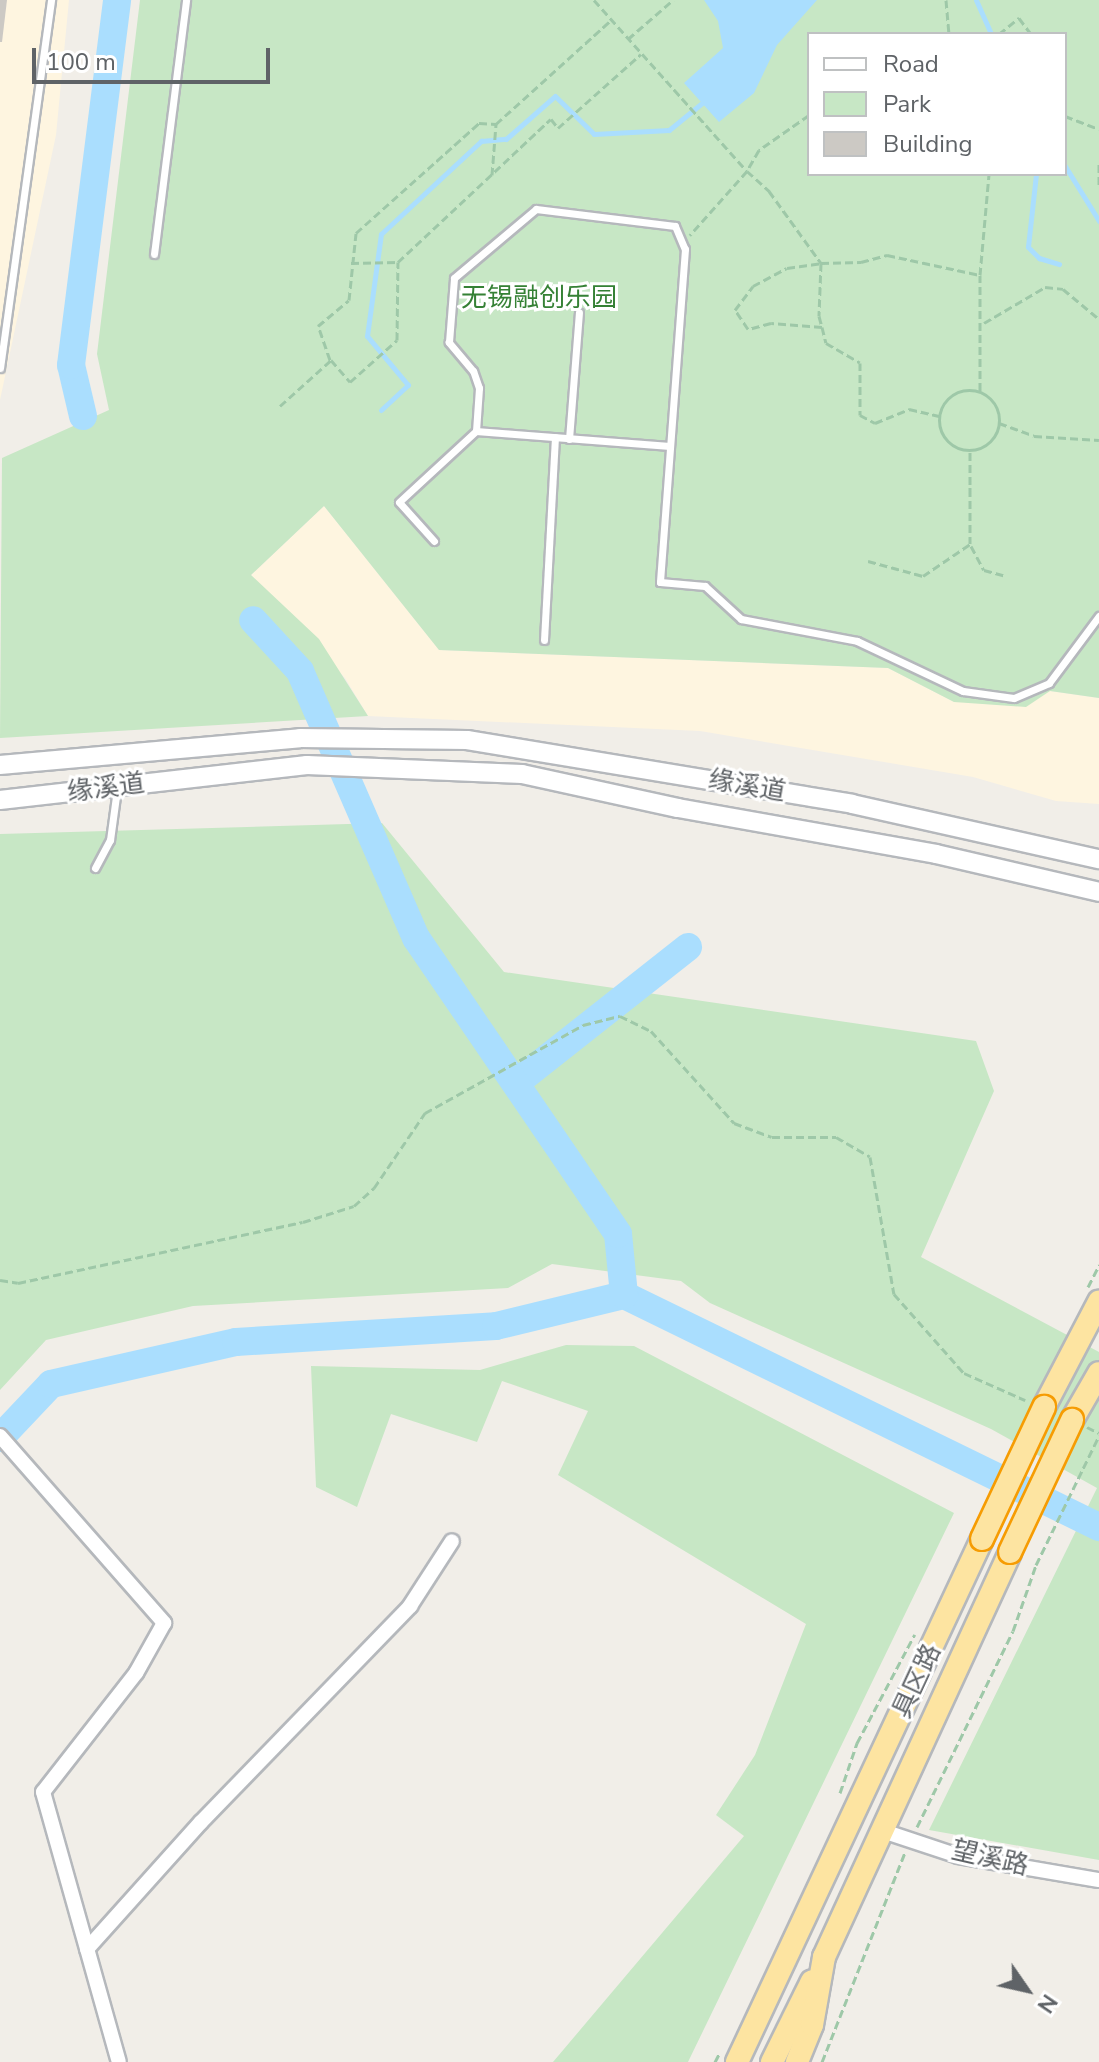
<!DOCTYPE html>
<html>
<head>
<meta charset="utf-8">
<style>
  body { margin:0 }
  #map { position:relative; width:1099px; height:2062px; overflow:hidden; background:#f1eee8; font-family:"Nunito Sans","Noto Sans SC",sans-serif }
  div>[style] { position:absolute }
  .commercial>* { inset:0; background:#fef5e0 }
  .green>* { inset:0; background:#c7e7c5 }
  .water>* { inset:0; background:#aadefe }
  .stream>* { height:5px; margin:-2.5px; padding:0 2.5px; transform-origin:2.5px; border-radius:2.5px; background:#aadefe }
  .river>* { height:28px; margin:-14px; padding:0 14px; transform-origin:14px; border-radius:14px; background:#aadefe }
  .building>* { inset:0; background:#ccc9c4 }
  .path>* { height:3px; margin-top:-1.5px; transform-origin:0; background:repeating-linear-gradient(90deg,#9ec8a8 0 8px,transparent 0 12px) }
  .path>.ring { margin:-1.5px; padding:0; box-sizing:content-box; background:none; border:3px solid #9ec8a8; border-radius:50% }
  .roads { filter:drop-shadow(2px 0 #b5b8bc) drop-shadow(-2px 0 #b5b8bc) drop-shadow(0 2px #b5b8bc) drop-shadow(0 -2px #b5b8bc) }
  .service>* { height:7px; margin:-3.5px; padding:0 3.5px; transform-origin:3.5px; border-radius:3.5px; background:#fff }
  .minor>* { height:14px; margin:-7px; padding:0 7px; transform-origin:7px; border-radius:7px; background:#fff }
  .secondary>* { height:18px; margin:-9px; padding:0 9px; transform-origin:9px; border-radius:9px; background:#fff }
  .trunk>* { height:22px; margin:-11px; padding:0 11px; transform-origin:11px; border-radius:11px; background:#fde4a1 }
  .bridges { filter:drop-shadow(2px 0 #f69c03) drop-shadow(-2px 0 #f69c03) drop-shadow(0 2px #f69c03) drop-shadow(0 -2px #f69c03) }
  .trunk-bridge>* { height:22px; margin:-11px; padding:0 11px; transform-origin:11px; border-radius:11px; background:#fde4a1 }
  span { translate:-50% -50%; white-space:nowrap; text-align:center; line-height:1.15; -webkit-text-stroke:6px #fff; paint-order:stroke }
  .park-label { font-size:26px; color:#358135 }
  .street-label { font-size:26px; color:#5f6367 }
  .legend { position:absolute; left:807px; top:32px; width:260px; height:144px; box-sizing:border-box; background:#fff; border:2px solid #bfc1c2; margin:0; padding:10px 14px; list-style:none; font-size:24px; color:#5f6367 }
  .legend li { display:flex; align-items:center; gap:16px; height:40px }
  .legend b { width:40px; border:2px solid #bfc1c2 }
  .north { position:absolute; left:987px; top:1950px; width:80px; height:80px; -webkit-text-stroke:6px #fff; paint-order:stroke; rotate:124deg; font-size:22px; font-weight:700; line-height:32px; text-align:center; color:#5f6367 }
  .north::after { content:''; display:block; margin:auto; width:28px; height:36px; background:#5f6367; clip-path:polygon(50% 0,100% 100%,50% 72%,0 100%) }
  .scale { position:absolute; left:32px; top:48px; width:238px; height:36px; box-sizing:border-box; border:4px solid #5f6367; border-top:0; padding-left:10px; font-size:24px; line-height:28px; white-space:nowrap; color:#5f6367; -webkit-text-stroke:6px #fff; paint-order:stroke }
</style>
</head>
<body>
<div id="map">
  <div class="commercial">
    <div style="clip-path:polygon(0 0,69px 0,56px 135px,0 400px)"></div>
    <div style="clip-path:polygon(324px 506px,439px 650px,888px 668px,954px 702px,1050px 691px,1099px 698px,1099px 804px,1056px 801px,973px 777px,700px 731px,368px 716px,345px 678px,251px 575px)"></div>
  </div>
  <div class="green">
    <div style="clip-path:polygon(evenodd,140px 0,1099px 0,1099px 698px,1050px 691px,1026px 707px,954px 702px,888px 668px,439px 650px,324px 506px,251px 575px,319px 639px,368px 716px,0 738px,2px 458px,109px 410px,97px 354px,140px 0,809px 34px,1065px 34px,1065px 174px,809px 174px,809px 34px)"></div>
    <div style="clip-path:polygon(382px 823px,504px 972px,976px 1041px,994px 1091px,921px 1257px,1099px 1352px,1099px 1860px,929px 1830px,1097px 1488px,991px 1429px,710px 1303px,681px 1281px,552px 1264px,508px 1288px,193px 1306px,46px 1340px,0 1390px,0 834px)"></div>
    <div style="clip-path:polygon(566px 1345px,634px 1346px,954px 1513px,688px 2062px,553px 2062px,744px 1836px,716px 1815px,755px 1755px,806px 1624px,558px 1475px,588px 1411px,502px 1381px,477px 1442px,391px 1414px,357px 1507px,316px 1487px,311px 1366px,480px 1370px)"></div>
  </div>
  <div class="water">
    <div style="clip-path:polygon(704px 0,817px 0,777px 45px,754px 93px,719px 122px,684px 83px,723px 48px,718px 21px)"></div>
  </div>
  <div class="stream">
    <div style="left:976px;top:0;width:37px;rotate:66deg"></div>
    <div style="left:1065px;top:166px;width:65px;rotate:58.3deg"></div>
    <div style="left:1036px;top:174px;width:73px;rotate:96.3deg"></div>
    <div style="left:1028px;top:247px;width:16px;rotate:45deg"></div>
    <div style="left:1039px;top:258px;width:21px;rotate:17deg"></div>
    <div style="left:381px;top:410px;width:37px;rotate:-43deg"></div>
    <div style="left:408px;top:385px;width:64px;rotate:-129.9deg"></div>
    <div style="left:367px;top:336px;width:103px;rotate:-82.2deg"></div>
    <div style="left:381px;top:234px;width:137px;rotate:-42.9deg"></div>
    <div style="left:481px;top:141px;width:25px;rotate:-5deg"></div>
    <div style="left:506px;top:139px;width:65px;rotate:-41.3deg"></div>
    <div style="left:555px;top:96px;width:54px;rotate:44.3deg"></div>
    <div style="left:594px;top:134px;width:75px;rotate:-3.1deg"></div>
    <div style="left:669px;top:130px;width:43px;rotate:-39.3deg"></div>
  </div>
  <div class="river">
    <div style="left:83px;top:416px;width:52px;rotate:-103.2deg"></div>
    <div style="left:71px;top:365px;width:368px;rotate:-82.8deg"></div>
    <div style="left:517px;top:1082px;width:218px;rotate:-38.3deg"></div>
    <div style="left:624px;top:1295px;width:529px;rotate:26.03deg"></div>
    <div style="left:0;top:1438px;width:74px;rotate:-46.6deg"></div>
    <div style="left:51px;top:1384px;width:190px;rotate:-12.8deg"></div>
    <div style="left:236px;top:1342px;width:260px;rotate:-3.5deg"></div>
    <div style="left:496px;top:1326px;width:132px;rotate:-13.6deg"></div>
    <div style="left:624px;top:1295px;width:61px;rotate:-95.6deg"></div>
    <div style="left:618px;top:1234px;width:358px;rotate:-124.3deg"></div>
    <div style="left:416px;top:938px;width:291px;rotate:-113.5deg"></div>
    <div style="left:300px;top:671px;width:69px;rotate:-132.7deg"></div>
  </div>
  <div class="building">
    <div style="clip-path:polygon(0 0,7px 0,2px 42px,0 42px)"></div>
  </div>
  <div class="path">
    <div style="left:594px;top:0;width:229px;rotate:48.2deg"></div>
    <div style="left:747px;top:171px;width:86px;rotate:131.7deg"></div>
    <div style="left:946px;top:0;width:34px;rotate:85deg"></div>
    <div style="left:999px;top:34px;width:26px;rotate:-39deg"></div>
    <div style="left:1019px;top:18px;width:20px;rotate:53deg"></div>
    <div style="left:628px;top:39px;width:60px;rotate:-40.9deg"></div>
    <div style="left:809px;top:115px;width:61px;rotate:145deg"></div>
    <div style="left:759px;top:150px;width:24px;rotate:120deg"></div>
    <div style="left:747px;top:171px;width:30px;rotate:42deg"></div>
    <div style="left:769px;top:191px;width:89px;rotate:54.2deg"></div>
    <div style="left:821px;top:263px;width:40px;rotate:-1.4deg"></div>
    <div style="left:861px;top:262px;width:27px;rotate:-15deg"></div>
    <div style="left:887px;top:255px;width:95px;rotate:12.1deg"></div>
    <div style="left:980px;top:275px;width:101px;rotate:-84.9deg"></div>
    <div style="left:1065px;top:116px;width:36px;rotate:21deg"></div>
    <div style="left:1099px;top:164px;width:24px;rotate:90deg"></div>
    <div style="left:492px;top:175px;width:51px;rotate:-85.5deg"></div>
    <div style="left:351px;top:263px;width:47px;rotate:-1.2deg"></div>
    <div style="left:980px;top:275px;width:118px;rotate:90deg"></div>
    <div style="left:984px;top:323px;width:71px;rotate:-30.5deg"></div>
    <div style="left:1045px;top:287px;width:18px;rotate:6deg"></div>
    <div style="left:1063px;top:289px;width:47px;rotate:39.8deg"></div>
    <div style="left:822px;top:327px;width:51px;rotate:-175.5deg"></div>
    <div style="left:771px;top:323px;width:24px;rotate:165deg"></div>
    <div style="left:748px;top:329px;width:23px;rotate:-124deg"></div>
    <div style="left:735px;top:310px;width:30px;rotate:-53deg"></div>
    <div style="left:753px;top:286px;width:38px;rotate:-28deg"></div>
    <div style="left:787px;top:268px;width:34px;rotate:-8deg"></div>
    <div style="left:821px;top:263px;width:53px;rotate:92.2deg"></div>
    <div style="left:819px;top:316px;width:11px;rotate:75deg"></div>
    <div style="left:822px;top:327px;width:16px;rotate:76deg"></div>
    <div style="left:826px;top:343px;width:39px;rotate:30deg"></div>
    <div style="left:860px;top:363px;width:52px;rotate:90deg"></div>
    <div style="left:860px;top:415px;width:17px;rotate:28deg"></div>
    <div style="left:875px;top:423px;width:37px;rotate:-22deg"></div>
    <div style="left:909px;top:409px;width:32px;rotate:13deg"></div>
    <div style="left:330px;top:360px;width:36px;rotate:-109deg"></div>
    <div style="left:318px;top:326px;width:40px;rotate:-40deg"></div>
    <div style="left:349px;top:300px;width:67px;rotate:-84deg"></div>
    <div style="left:356px;top:233px;width:165px;rotate:-41.8deg"></div>
    <div style="left:479px;top:123px;width:17px;rotate:3deg"></div>
    <div style="left:496px;top:124px;width:155px;rotate:-42.1deg"></div>
    <div class="ring" style="left:939px;top:390px;width:57px;height:57px"></div>
    <div style="left:280px;top:406px;width:69px;rotate:-42deg"></div>
    <div style="left:331px;top:360px;width:29px;rotate:49deg"></div>
    <div style="left:350px;top:382px;width:63px;rotate:-41.8deg"></div>
    <div style="left:397px;top:340px;width:78px;rotate:-89.3deg"></div>
    <div style="left:398px;top:262px;width:209px;rotate:-43.1deg"></div>
    <div style="left:551px;top:119px;width:11px;rotate:52deg"></div>
    <div style="left:558px;top:128px;width:111px;rotate:-41.7deg"></div>
    <div style="left:999px;top:423px;width:37px;rotate:20deg"></div>
    <div style="left:1034px;top:436px;width:65px;rotate:3.5deg"></div>
    <div style="left:971px;top:546px;width:27px;rotate:62deg"></div>
    <div style="left:984px;top:570px;width:20px;rotate:15deg"></div>
    <div style="left:868px;top:561px;width:57px;rotate:15.3deg"></div>
    <div style="left:923px;top:576px;width:57px;rotate:-34.2deg"></div>
    <div style="left:970px;top:544px;width:94px;rotate:-90deg"></div>
    <div style="left:0;top:1280px;width:18px;rotate:9deg"></div>
    <div style="left:18px;top:1283px;width:291px;rotate:-12.1deg"></div>
    <div style="left:303px;top:1222px;width:53px;rotate:-17.4deg"></div>
    <div style="left:354px;top:1206px;width:27px;rotate:-42deg"></div>
    <div style="left:374px;top:1188px;width:91px;rotate:-55.8deg"></div>
    <div style="left:425px;top:1113px;width:181px;rotate:-29.1deg"></div>
    <div style="left:583px;top:1025px;width:38px;rotate:-14deg"></div>
    <div style="left:620px;top:1016px;width:34px;rotate:26deg"></div>
    <div style="left:651px;top:1031px;width:124px;rotate:47.9deg"></div>
    <div style="left:734px;top:1123px;width:40px;rotate:20.2deg"></div>
    <div style="left:772px;top:1137px;width:64px"></div>
    <div style="left:836px;top:1137px;width:39px;rotate:30deg"></div>
    <div style="left:870px;top:1157px;width:139px;rotate:80.1deg"></div>
    <div style="left:894px;top:1294px;width:106px;rotate:48.5deg"></div>
    <div style="left:964px;top:1373px;width:67px;rotate:23.9deg"></div>
    <div style="left:1088px;top:1287px;width:25px;rotate:-63deg"></div>
    <div style="left:1087px;top:1427px;width:13px;rotate:27deg"></div>
    <div style="left:840px;top:1793px;width:53px;rotate:-71.2deg"></div>
    <div style="left:857px;top:1743px;width:123px;rotate:-62deg"></div>
    <div style="left:917px;top:1827px;width:218px;rotate:-63.9deg"></div>
    <div style="left:1013px;top:1631px;width:70px;rotate:-70.8deg"></div>
    <div style="left:1036px;top:1565px;width:144px;rotate:-64deg"></div>
    <div style="left:715px;top:2062px;width:9px;rotate:-63deg"></div>
    <div style="left:822px;top:2062px;width:226px;rotate:-68.4deg"></div>
  </div>
  <div class="roads">
    <div class="service">
      <div style="left:154px;top:254px;width:256px;rotate:-82.8deg"></div>
      <div style="left:0;top:368px;width:372px;rotate:-82.1deg"></div>
      <div style="left:476px;top:431px;width:43px;rotate:-86deg"></div>
      <div style="left:479px;top:388px;width:18px;rotate:-109deg"></div>
      <div style="left:473px;top:371px;width:38px;rotate:-130deg"></div>
      <div style="left:449px;top:342px;width:64px;rotate:-85.5deg"></div>
      <div style="left:454px;top:278px;width:107px;rotate:-40.1deg"></div>
      <div style="left:536px;top:209px;width:140px;rotate:7deg"></div>
      <div style="left:675px;top:226px;width:25px;rotate:67deg"></div>
      <div style="left:685px;top:249px;width:334px;rotate:94.3deg"></div>
      <div style="left:660px;top:582px;width:45px;rotate:5.1deg"></div>
      <div style="left:705px;top:586px;width:49px;rotate:42.5deg"></div>
      <div style="left:741px;top:619px;width:118px;rotate:10.7deg"></div>
      <div style="left:857px;top:641px;width:117px;rotate:25.3deg"></div>
      <div style="left:963px;top:691px;width:51px;rotate:7.8deg"></div>
      <div style="left:1014px;top:698px;width:38px;rotate:-23deg"></div>
      <div style="left:1049px;top:683px;width:84px;rotate:-53.3deg"></div>
      <div style="left:569px;top:439px;width:127px;rotate:-85.5deg"></div>
      <div style="left:434px;top:541px;width:52px;rotate:-131.9deg"></div>
      <div style="left:399px;top:502px;width:105px;rotate:-42.7deg"></div>
      <div style="left:476px;top:431px;width:194px;rotate:4.4deg"></div>
      <div style="left:544px;top:640px;width:203px;rotate:-86.9deg"></div>
      <div style="left:95px;top:868px;width:32px;rotate:-62deg"></div>
      <div style="left:110px;top:840px;width:51px;rotate:-82.2deg"></div>
    </div>
    <div class="minor">
      <div style="left:0;top:1436px;width:249px;rotate:48.7deg"></div>
      <div style="left:164px;top:1623px;width:57px;rotate:119.2deg"></div>
      <div style="left:136px;top:1673px;width:151px;rotate:128deg"></div>
      <div style="left:43px;top:1792px;width:280px;rotate:74.3deg"></div>
      <div style="left:883px;top:1831px;width:79px;rotate:18.4deg"></div>
      <div style="left:958px;top:1856px;width:143px;rotate:9.7deg"></div>
      <div style="left:87px;top:1949px;width:171px;rotate:-48.1deg"></div>
      <div style="left:201px;top:1822px;width:301px;rotate:-45.9deg"></div>
      <div style="left:410px;top:1606px;width:77px;rotate:-57.1deg"></div>
    </div>
    <div class="secondary">
      <div style="left:0;top:765px;width:301px;rotate:-5.1deg"></div>
      <div style="left:300px;top:738px;width:167px;rotate:0.7deg"></div>
      <div style="left:467px;top:740px;width:390px;rotate:9.4deg"></div>
      <div style="left:852px;top:804px;width:253px;rotate:12.6deg"></div>
      <div style="left:0;top:800px;width:309px;rotate:-6.5deg"></div>
      <div style="left:307px;top:765px;width:215px;rotate:2.4deg"></div>
      <div style="left:522px;top:774px;width:160px;rotate:12.3deg"></div>
      <div style="left:678px;top:808px;width:262px;rotate:10.1deg"></div>
      <div style="left:936px;top:854px;width:167px;rotate:13.1deg"></div>
    </div>
    <div class="trunk">
      <div style="left:1044px;top:1407px;width:119px;rotate:-62.4deg"></div>
      <div style="left:1072px;top:1420px;width:54px;rotate:-60.1deg"></div>
      <div style="left:737px;top:2062px;width:578px;rotate:-64.9deg"></div>
      <div style="left:772px;top:2062px;width:90px;rotate:-63.7deg"></div>
      <div style="left:797px;top:2062px;width:40px;rotate:-68deg"></div>
      <div style="left:812px;top:2025px;width:69px;rotate:-80deg"></div>
      <div style="left:824px;top:1957px;width:446px;rotate:-65.3deg"></div>
    </div>
  </div>
  <div class="bridges">
    <div class="trunk-bridge">
      <div style="left:982px;top:1539px;width:146px;rotate:-64.8deg"></div>
      <div style="left:1010px;top:1552px;width:146px;rotate:-64.8deg"></div>
    </div>
  </div>
  <div class="park-label">
    <span style="left:539px;top:298px">无锡融创乐园</span>
  </div>
  <div class="street-label">
    <span style="left:747px;top:786px;rotate:10deg">缘溪道</span>
    <span style="left:106px;top:788px;rotate:-7deg">缘溪道</span>
    <span style="left:917px;top:1681px;rotate:-65deg">具区路</span>
    <span style="left:990px;top:1858px;rotate:13deg">望溪路</span>
  </div>
  <ul class="legend">
  <li><b style="height:10px;background:#fff"></b>Road</li>
  <li><b style="height:22px;background:#c7e7c5"></b>Park</li>
  <li><b style="height:22px;background:#ccc9c4"></b>Building</li>
  </ul>
  <div class="north">N</div>
  <div class="scale">100 m</div>
</div>
</body>
</html>
